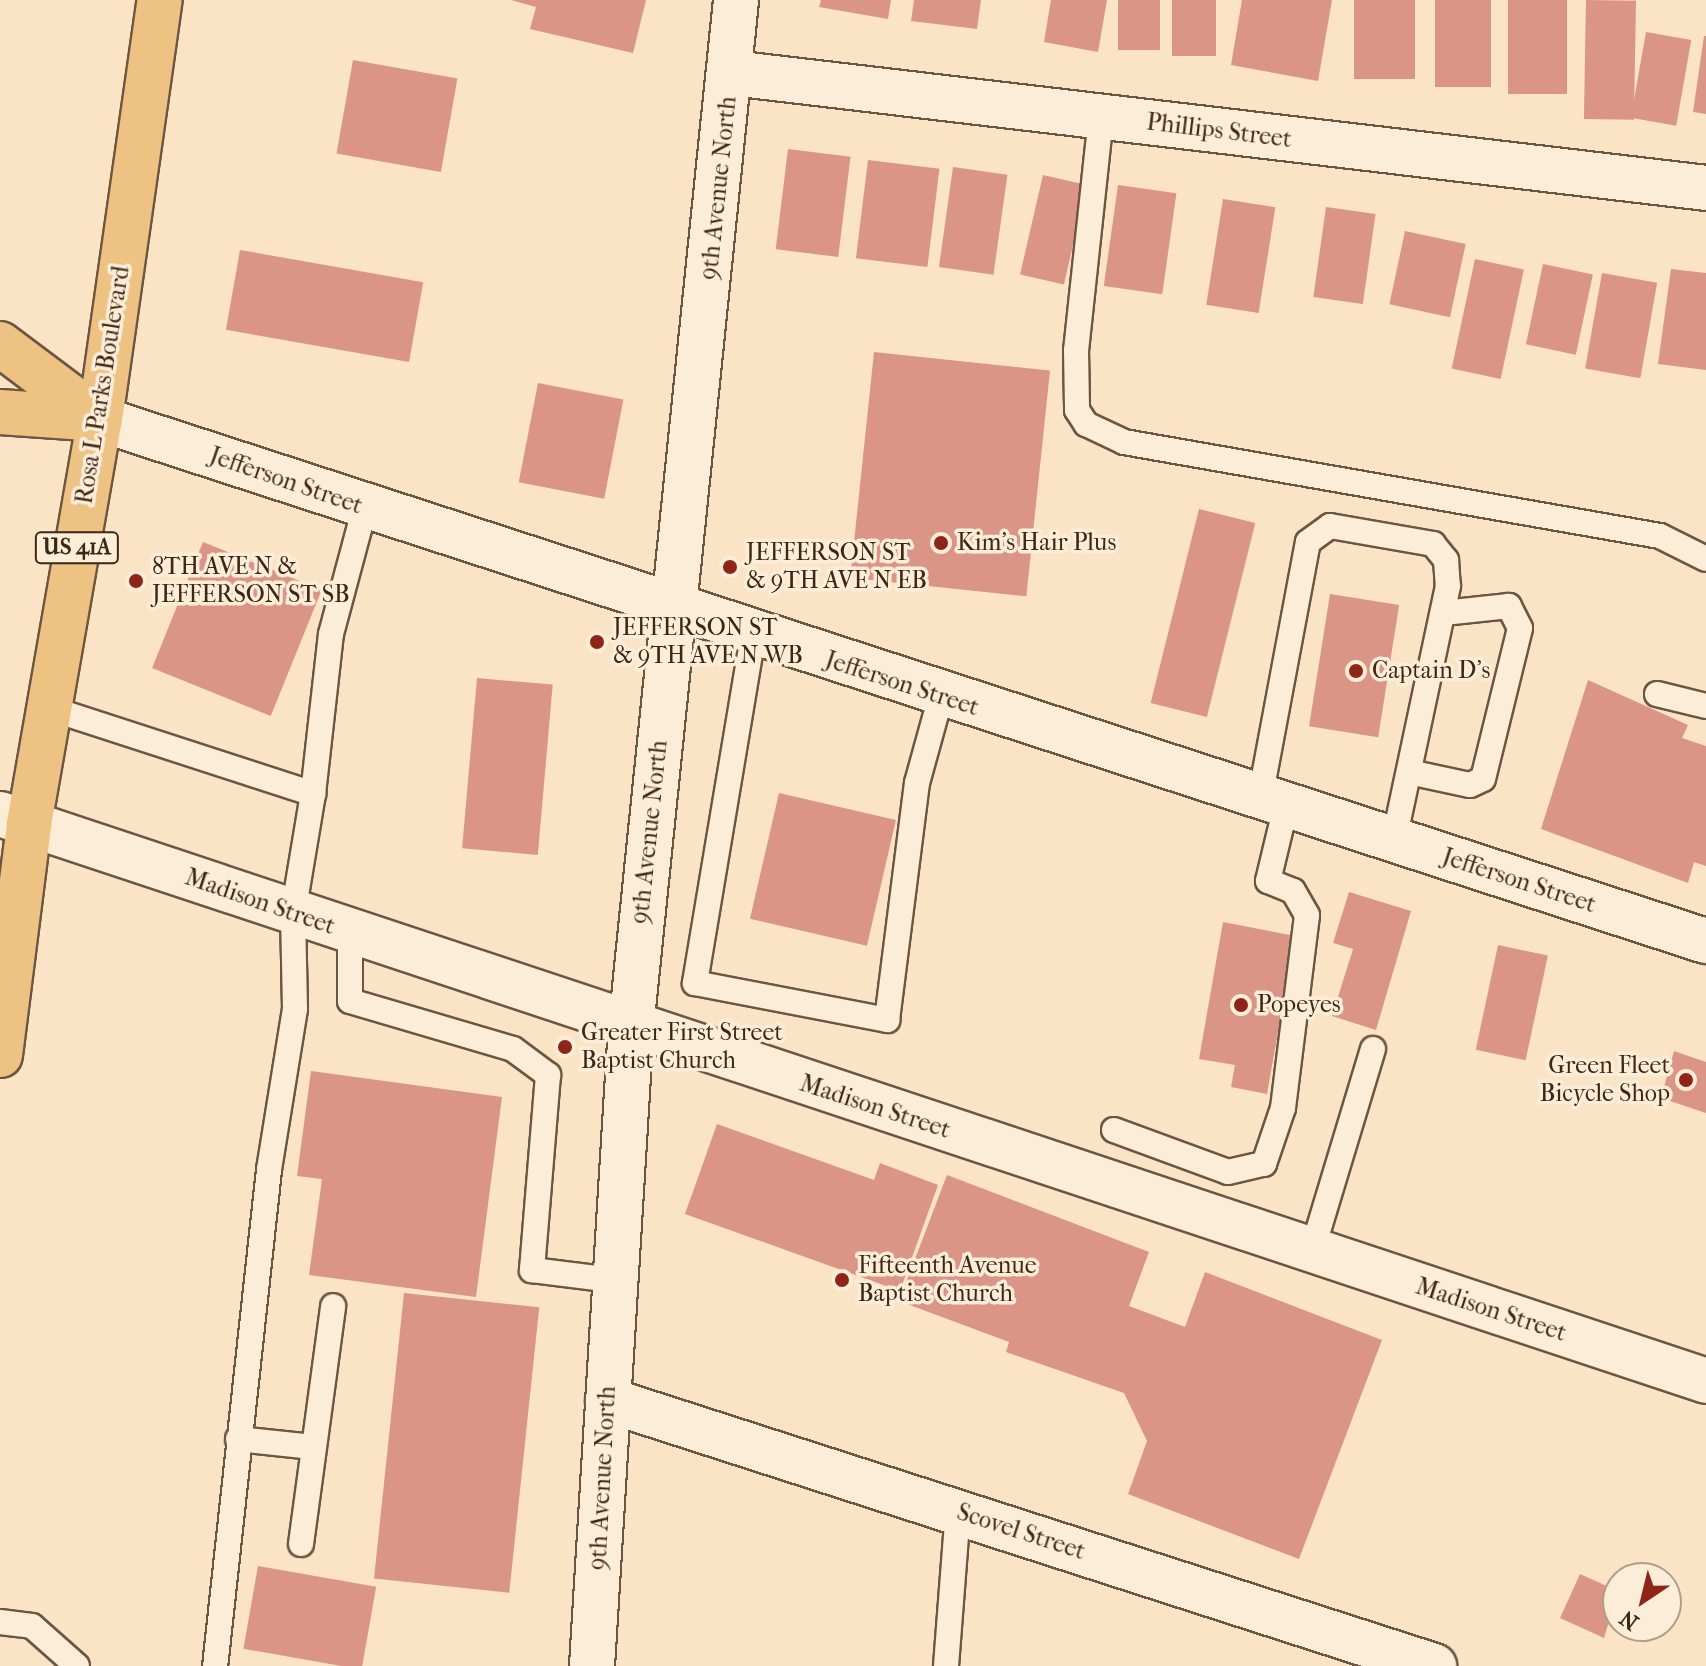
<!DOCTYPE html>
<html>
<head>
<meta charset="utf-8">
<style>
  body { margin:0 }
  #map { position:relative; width:1706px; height:1666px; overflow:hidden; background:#fae4c5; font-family:"IM FELL French Canon",serif }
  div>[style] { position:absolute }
  .building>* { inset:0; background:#db9587; transform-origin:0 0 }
  .roads { filter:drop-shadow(2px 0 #6d5641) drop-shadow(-2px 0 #6d5641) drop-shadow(0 2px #6d5641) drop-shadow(0 -2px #6d5641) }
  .service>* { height:24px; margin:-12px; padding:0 12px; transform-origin:12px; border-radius:12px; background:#fcedd9 }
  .minor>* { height:44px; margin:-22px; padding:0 22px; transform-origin:22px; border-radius:22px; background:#fcedd9 }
  .secondary>* { height:44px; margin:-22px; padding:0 22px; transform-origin:22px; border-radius:22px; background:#fcedd9 }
  .primary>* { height:44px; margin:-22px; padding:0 22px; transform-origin:22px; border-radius:22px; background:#edc282 }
  .dots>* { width:22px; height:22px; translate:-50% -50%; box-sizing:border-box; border:4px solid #fcedd9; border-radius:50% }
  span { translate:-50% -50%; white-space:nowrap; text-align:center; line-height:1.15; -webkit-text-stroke:7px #fcedd9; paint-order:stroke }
  .shield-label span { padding:2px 6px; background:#fcedd9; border:2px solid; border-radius:6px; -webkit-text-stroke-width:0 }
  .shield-label { font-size:22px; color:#3e2615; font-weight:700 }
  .street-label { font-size:24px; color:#3e2615 }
  .poi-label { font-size:24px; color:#3e2615 }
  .left { translate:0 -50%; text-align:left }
  .right { translate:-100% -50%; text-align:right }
  .north { position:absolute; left:1602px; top:1562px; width:80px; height:80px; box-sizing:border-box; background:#fcedd9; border:2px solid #b09d8b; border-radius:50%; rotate:215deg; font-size:22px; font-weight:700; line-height:32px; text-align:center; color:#3e2615 }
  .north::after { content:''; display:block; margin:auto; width:28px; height:36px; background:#8f2418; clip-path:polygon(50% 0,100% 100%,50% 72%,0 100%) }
</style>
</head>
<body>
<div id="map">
  <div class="building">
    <div style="clip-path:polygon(511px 0,646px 0,633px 53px,530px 29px,536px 7px)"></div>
    <div style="clip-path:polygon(821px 0,891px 0,888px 19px,819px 7px)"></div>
    <div style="clip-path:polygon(914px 0,981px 0,977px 29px,911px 21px)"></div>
    <div style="clip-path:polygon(1051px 0,1107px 0,1098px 52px,1044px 42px)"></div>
    <div style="left:1118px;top:0;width:42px;height:50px"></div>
    <div style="left:1172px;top:0;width:44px;height:56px"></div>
    <div style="clip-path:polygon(1242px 0,1332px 0,1318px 81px,1231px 65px)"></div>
    <div style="left:1354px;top:0;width:61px;height:79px"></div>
    <div style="left:1435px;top:0;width:56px;height:87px"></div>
    <div style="left:1508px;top:0;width:59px;height:94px"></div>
    <div style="left:1586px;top:0;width:50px;height:119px;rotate:1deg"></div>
    <div style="left:1646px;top:32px;width:46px;height:87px;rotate:10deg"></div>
    <div style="clip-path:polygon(1704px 36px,1706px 36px,1706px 114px,1693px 112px)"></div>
    <div style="left:353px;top:60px;width:106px;height:95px;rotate:10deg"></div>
    <div style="left:788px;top:149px;width:63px;height:101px;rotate:7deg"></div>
    <div style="left:868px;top:160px;width:72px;height:99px;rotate:7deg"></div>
    <div style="left:953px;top:167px;width:55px;height:101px;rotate:8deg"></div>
    <div style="left:1043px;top:175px;width:45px;height:102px;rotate:13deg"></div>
    <div style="left:1118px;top:185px;width:59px;height:102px;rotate:8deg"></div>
    <div style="left:1223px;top:199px;width:53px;height:107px;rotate:9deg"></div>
    <div style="left:1326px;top:207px;width:50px;height:91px;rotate:8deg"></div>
    <div style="left:1405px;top:231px;width:62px;height:75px;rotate:12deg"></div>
    <div style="left:240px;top:250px;width:186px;height:81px;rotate:10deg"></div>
    <div style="left:1475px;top:259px;width:50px;height:112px;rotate:12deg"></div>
    <div style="left:1543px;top:264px;width:51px;height:82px;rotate:12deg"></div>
    <div style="clip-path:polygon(1671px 269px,1706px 273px,1706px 370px,1658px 364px)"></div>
    <div style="left:1602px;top:273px;width:56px;height:97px;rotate:10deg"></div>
    <div style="left:874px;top:352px;width:177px;height:227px;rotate:6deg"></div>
    <div style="left:538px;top:383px;width:87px;height:101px;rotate:11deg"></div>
    <div style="left:1199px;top:509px;width:58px;height:200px;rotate:14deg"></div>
    <div style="left:203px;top:542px;width:128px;height:136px;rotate:22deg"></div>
    <div style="left:1330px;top:594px;width:70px;height:134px;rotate:9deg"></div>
    <div style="left:477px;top:678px;width:76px;height:171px;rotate:5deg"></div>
    <div style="clip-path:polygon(1588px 680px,1688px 725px,1682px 738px,1706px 746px,1706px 866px,1694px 862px,1688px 883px,1541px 829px)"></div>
    <div style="left:779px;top:793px;width:120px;height:129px;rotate:13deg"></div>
    <div style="clip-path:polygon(1349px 892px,1411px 911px,1376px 1030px,1332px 1016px,1353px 949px,1333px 943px)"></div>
    <div style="clip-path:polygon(1223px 922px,1295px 936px,1267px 1094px,1231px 1087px,1235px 1065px,1199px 1059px)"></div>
    <div style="left:1498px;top:945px;width:51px;height:107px;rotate:12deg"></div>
    <div style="clip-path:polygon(1674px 1051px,1706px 1062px,1706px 1113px,1661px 1098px)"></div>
    <div style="clip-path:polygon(311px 1071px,502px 1097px,476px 1297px,309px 1275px,322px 1179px,297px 1176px)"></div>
    <div style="clip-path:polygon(717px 1124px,874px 1180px,880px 1163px,938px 1185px,900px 1291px,685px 1214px)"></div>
    <div style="clip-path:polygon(947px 1175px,1149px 1252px,1129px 1306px,1185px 1327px,1205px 1272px,1382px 1340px,1299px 1559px,1128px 1494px,1147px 1441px,1124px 1393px,1006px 1352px,1009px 1342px,899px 1301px)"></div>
    <div style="left:404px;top:1293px;width:136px;height:287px;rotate:6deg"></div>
    <div style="left:258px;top:1566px;width:120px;height:84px;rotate:10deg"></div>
    <div style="clip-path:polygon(1580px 1574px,1618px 1591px,1604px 1638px,1560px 1618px)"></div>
  </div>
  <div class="roads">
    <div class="service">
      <div style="left:1101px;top:117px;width:234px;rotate:96.1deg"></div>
      <div style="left:1076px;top:350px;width:60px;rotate:89deg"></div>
      <div style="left:1077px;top:410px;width:17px;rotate:57deg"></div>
      <div style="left:1086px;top:424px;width:42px;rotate:25.3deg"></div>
      <div style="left:1124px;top:442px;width:544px;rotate:9.95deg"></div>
      <div style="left:1660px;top:536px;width:51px;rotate:26.6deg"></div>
      <div style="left:753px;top:636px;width:352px;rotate:99.5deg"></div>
      <div style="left:695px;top:983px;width:196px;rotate:10.9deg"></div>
      <div style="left:887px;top:1020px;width:239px;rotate:-82.8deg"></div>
      <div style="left:917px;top:783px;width:90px;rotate:-74.6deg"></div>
      <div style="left:1657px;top:694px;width:50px;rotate:13.8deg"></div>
      <div style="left:49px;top:708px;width:278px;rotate:18deg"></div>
      <div style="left:313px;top:794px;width:121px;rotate:99.5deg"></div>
      <div style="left:293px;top:913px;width:96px;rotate:88.8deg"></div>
      <div style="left:295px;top:1009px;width:163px;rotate:99.2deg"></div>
      <div style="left:269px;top:1170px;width:499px;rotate:96.2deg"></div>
      <div style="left:1409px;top:772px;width:62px;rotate:12deg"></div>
      <div style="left:1470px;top:785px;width:14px;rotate:-25deg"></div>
      <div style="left:1483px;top:779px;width:155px;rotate:-76.2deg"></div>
      <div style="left:1520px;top:628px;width:25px;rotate:-117deg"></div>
      <div style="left:1509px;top:606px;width:66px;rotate:173.9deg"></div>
      <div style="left:313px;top:794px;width:161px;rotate:-83.6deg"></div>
      <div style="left:331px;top:634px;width:131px;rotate:-75deg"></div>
      <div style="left:1260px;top:798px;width:260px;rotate:-79.4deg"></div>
      <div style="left:1308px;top:542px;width:27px;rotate:-36deg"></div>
      <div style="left:1330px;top:526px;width:105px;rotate:9.9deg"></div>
      <div style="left:1433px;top:544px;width:21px;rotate:51deg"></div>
      <div style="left:1446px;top:560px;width:26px;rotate:86deg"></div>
      <div style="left:1448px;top:586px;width:261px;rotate:102deg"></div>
      <div style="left:350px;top:933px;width:68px;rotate:90deg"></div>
      <div style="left:350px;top:1001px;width:170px;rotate:16.4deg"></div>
      <div style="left:513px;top:1049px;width:44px;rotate:36.6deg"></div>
      <div style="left:548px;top:1075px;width:196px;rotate:94.7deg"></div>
      <div style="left:532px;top:1270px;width:81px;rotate:7.1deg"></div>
      <div style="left:1114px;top:1130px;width:121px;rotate:20.2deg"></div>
      <div style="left:1228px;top:1172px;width:37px;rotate:-13deg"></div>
      <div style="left:1264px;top:1164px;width:59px;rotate:-71.3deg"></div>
      <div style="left:1283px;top:1108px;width:194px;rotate:-82.9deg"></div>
      <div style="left:1307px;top:915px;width:28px;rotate:-120deg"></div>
      <div style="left:1293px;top:891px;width:27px;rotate:-158deg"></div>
      <div style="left:1268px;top:881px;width:77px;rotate:-76.5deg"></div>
      <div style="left:1312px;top:1251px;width:211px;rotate:-73.2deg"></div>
      <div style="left:238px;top:1439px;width:75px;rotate:6.1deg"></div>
      <div style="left:301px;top:1544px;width:240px;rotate:-82.3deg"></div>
      <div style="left:0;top:1622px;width:32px;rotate:7deg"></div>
      <div style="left:32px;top:1626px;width:60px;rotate:41.6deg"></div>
      <div style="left:946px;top:1666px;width:155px;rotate:-85.6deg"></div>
    </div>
    <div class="minor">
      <div style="left:732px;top:73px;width:981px;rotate:6.73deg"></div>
      <div style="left:0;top:814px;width:1798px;rotate:18.38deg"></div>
      <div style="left:608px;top:1400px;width:868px;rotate:17.85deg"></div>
      <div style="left:592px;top:1666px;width:640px;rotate:-86.51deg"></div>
      <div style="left:631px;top:1027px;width:1032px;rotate:-84.16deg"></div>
    </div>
    <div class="secondary">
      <div style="left:100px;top:419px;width:1689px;rotate:18.01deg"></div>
    </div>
    <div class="primary">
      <div style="left:0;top:344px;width:125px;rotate:36.9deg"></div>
      <div style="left:0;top:412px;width:100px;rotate:4deg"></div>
      <div style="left:0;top:1055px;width:233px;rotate:-82.8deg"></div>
      <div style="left:29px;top:824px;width:411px;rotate:-80.1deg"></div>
      <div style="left:100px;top:419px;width:423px;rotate:-81.9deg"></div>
    </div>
  </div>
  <div class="dots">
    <div style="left:941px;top:543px;background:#8f2418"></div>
    <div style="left:730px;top:567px;background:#8f2418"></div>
    <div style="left:136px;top:581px;background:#8f2418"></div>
    <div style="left:597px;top:642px;background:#8f2418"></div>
    <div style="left:1356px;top:671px;background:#8f2418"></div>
    <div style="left:1241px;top:1005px;background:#8f2418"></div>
    <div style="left:565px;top:1047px;background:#8f2418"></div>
    <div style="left:1686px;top:1080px;background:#8f2418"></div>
    <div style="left:842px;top:1280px;background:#8f2418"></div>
  </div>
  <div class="shield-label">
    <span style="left:77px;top:548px">US 41A</span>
  </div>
  <div class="street-label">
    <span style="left:1219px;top:131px;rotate:7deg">Phillips Street</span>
    <span style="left:719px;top:188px;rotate:-84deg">9th Avenue North</span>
    <span style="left:103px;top:385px;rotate:-81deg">Rosa L Parks Boulevard</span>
    <span style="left:286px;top:481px;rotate:19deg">Jefferson Street</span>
    <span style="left:902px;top:684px;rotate:18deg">Jefferson Street</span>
    <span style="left:650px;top:832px;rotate:-84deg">9th Avenue North</span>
    <span style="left:1519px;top:881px;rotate:18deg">Jefferson Street</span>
    <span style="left:260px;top:902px;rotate:19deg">Madison Street</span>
    <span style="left:875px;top:1107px;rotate:18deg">Madison Street</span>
    <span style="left:1491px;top:1310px;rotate:18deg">Madison Street</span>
    <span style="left:603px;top:1478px;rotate:-87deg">9th Avenue North</span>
    <span style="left:1021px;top:1532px;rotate:18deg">Scovel Street</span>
  </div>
  <div class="poi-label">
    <span class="left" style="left:957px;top:543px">Kim's Hair Plus</span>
    <span class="left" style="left:746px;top:567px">JEFFERSON ST<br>&amp; 9TH AVE N EB</span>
    <span class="left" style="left:152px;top:581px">8TH AVE N &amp;<br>JEFFERSON ST SB</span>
    <span class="left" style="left:613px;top:642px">JEFFERSON ST<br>&amp; 9TH AVE N WB</span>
    <span class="left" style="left:1372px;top:671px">Captain D's</span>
    <span class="left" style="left:1257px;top:1005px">Popeyes</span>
    <span class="left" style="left:581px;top:1047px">Greater First Street<br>Baptist Church</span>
    <span class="right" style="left:1670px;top:1080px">Green Fleet<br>Bicycle Shop</span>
    <span class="left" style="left:858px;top:1280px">Fifteenth Avenue<br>Baptist Church</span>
  </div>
  <div class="north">N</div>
</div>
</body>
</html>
